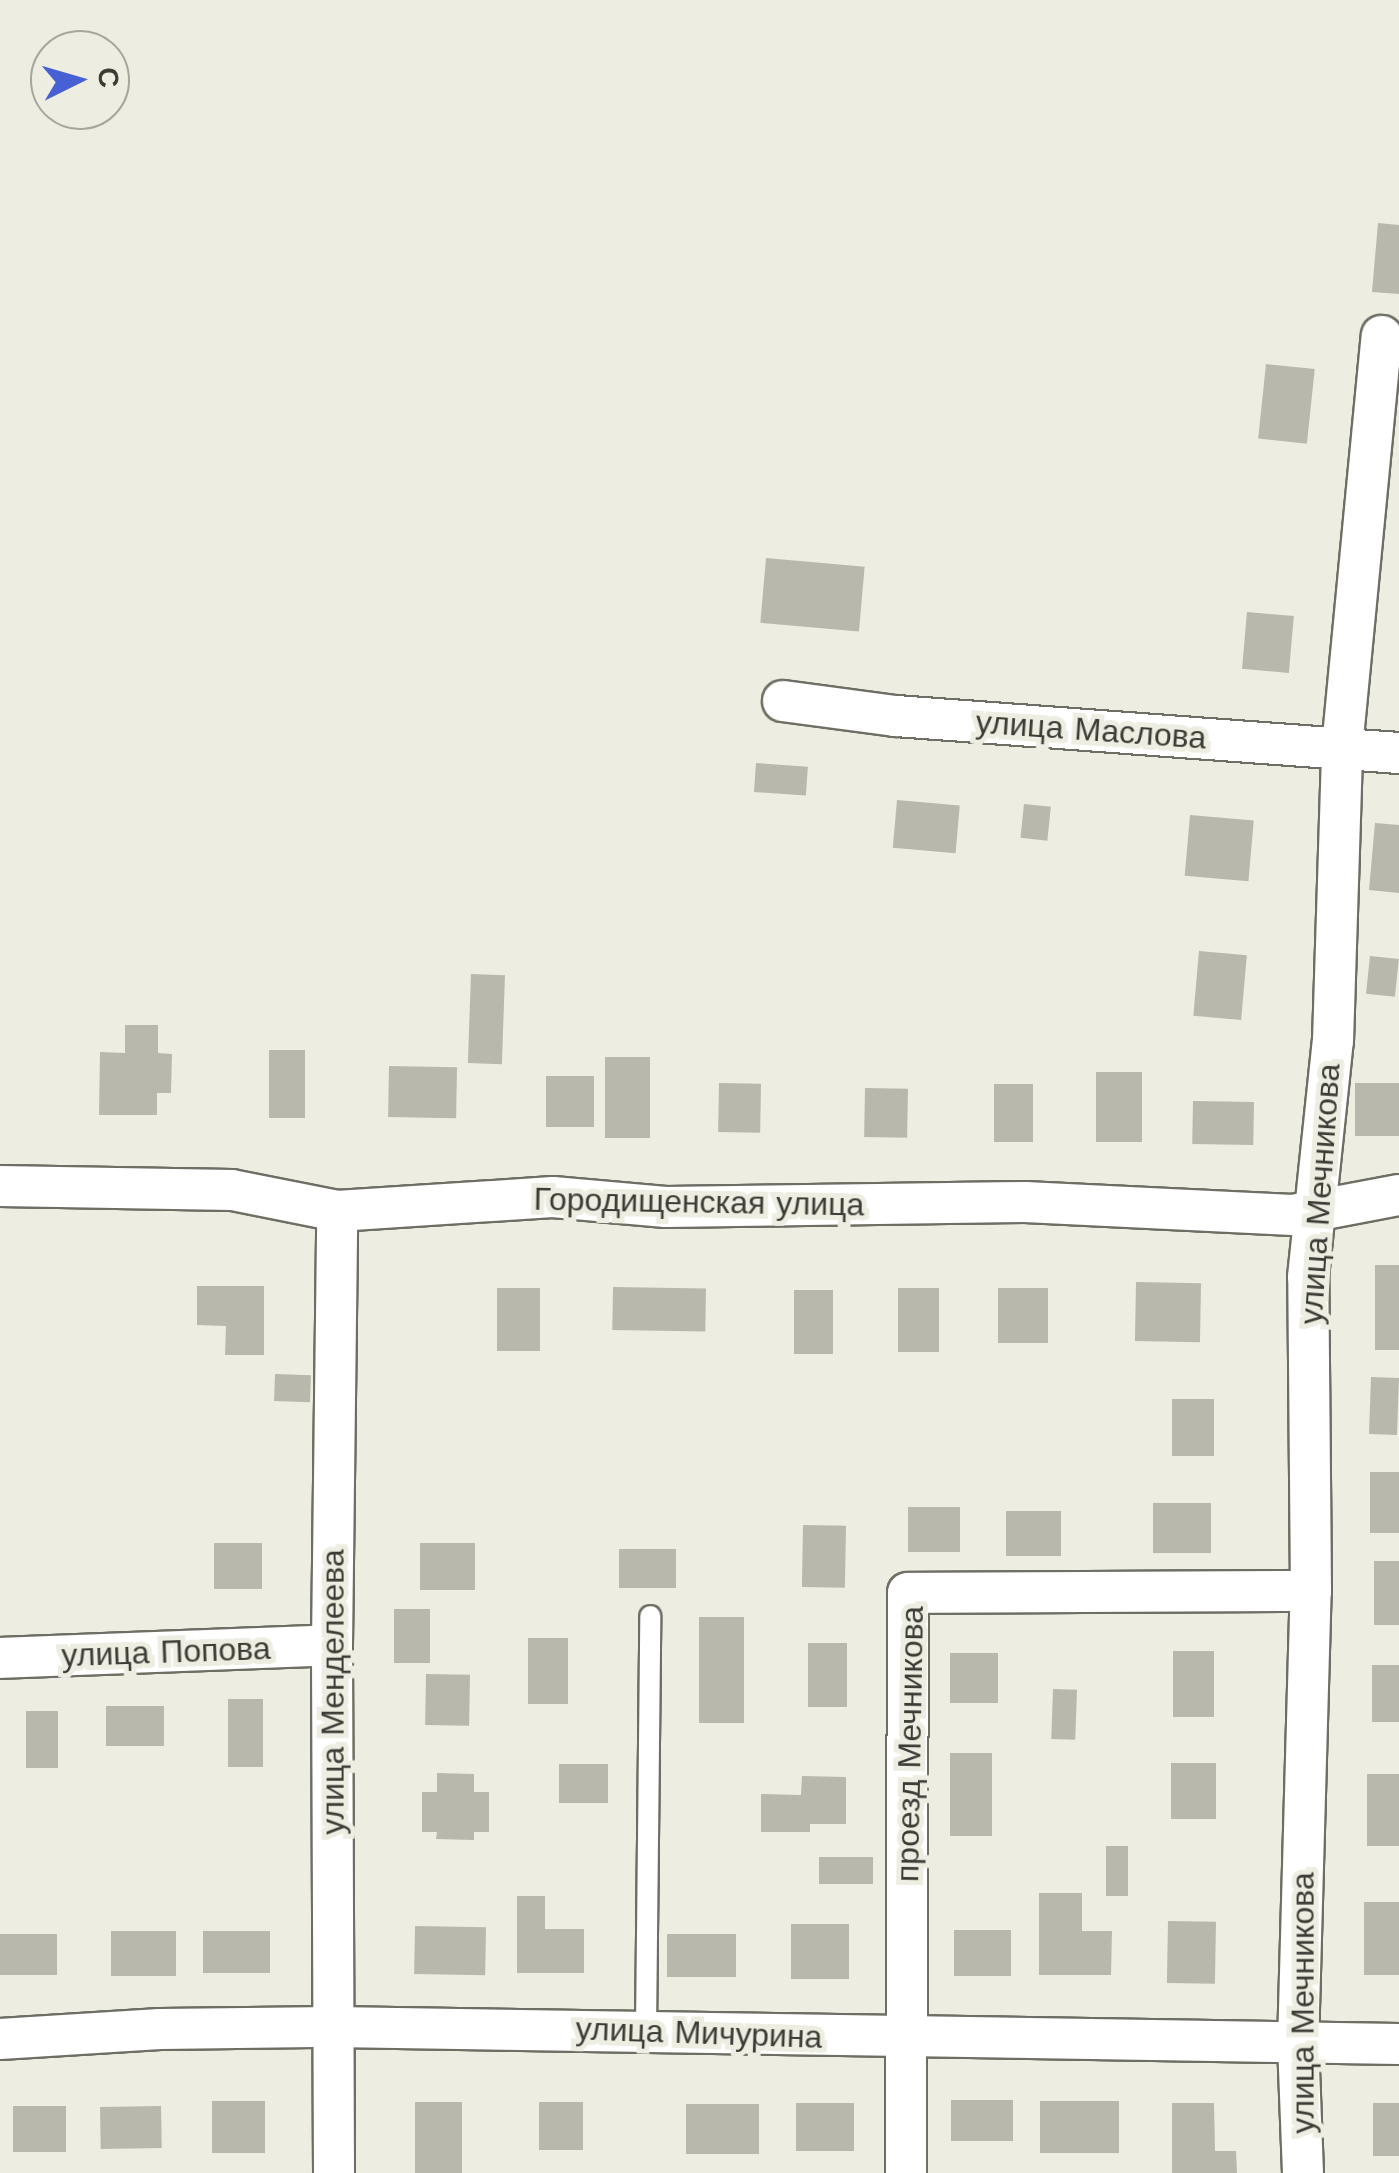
<!DOCTYPE html>
<html>
<head>
<meta charset="utf-8">
<style>
  body { margin:0 }
  #map { position:relative; width:1399px; height:2173px; overflow:hidden; background:#edede1; font-family:"Work Sans",sans-serif }
  div>[style] { position:absolute }
  .building>* { inset:0; background:#b8b8ac; transform-origin:0 0 }
  .roads { filter:drop-shadow(2px 0 #6e6e64) drop-shadow(-2px 0 #6e6e64) drop-shadow(0 2px #6e6e64) drop-shadow(0 -2px #6e6e64) }
  .service>* { height:20px; margin:-10px; padding:0 10px; transform-origin:10px; border-radius:10px; background:#fff }
  .minor>* { height:40px; margin:-20px; padding:0 20px; transform-origin:20px; border-radius:20px; background:#fff }
  span { translate:-50% -50%; white-space:nowrap; text-align:center; line-height:1.15; -webkit-text-stroke:10px #edede1; paint-order:stroke }
  .street-label { font-size:32px; color:#3c3c37 }
  .north { position:absolute; left:30px; top:30px; width:100px; height:100px; box-sizing:border-box; background:#edede1; border:2px solid #a6a69d; border-radius:50%; rotate:85deg; font-size:28px; font-weight:700; line-height:40px; text-align:center; color:#3c3c37 }
  .north::after { content:''; display:block; margin:auto; width:35px; height:45px; background:#4760d4; clip-path:polygon(50% 0,100% 100%,50% 72%,0 100%) }
</style>
</head>
<body>
<div id="map">
  <div class="building">
    <div style="clip-path:polygon(1378px 223px,1399px 225px,1399px 294px,1372px 292px)"></div>
    <div style="left:1266px;top:364px;width:49px;height:75px;rotate:6deg"></div>
    <div style="left:766px;top:558px;width:99px;height:65px;rotate:5deg"></div>
    <div style="left:1247px;top:612px;width:47px;height:57px;rotate:5deg"></div>
    <div style="left:756px;top:763px;width:52px;height:29px;rotate:4deg"></div>
    <div style="left:897px;top:800px;width:63px;height:48px;rotate:5deg"></div>
    <div style="left:1024px;top:804px;width:27px;height:34px;rotate:6deg"></div>
    <div style="left:1190px;top:815px;width:64px;height:61px;rotate:5deg"></div>
    <div style="clip-path:polygon(1375px 823px,1399px 825px,1399px 893px,1369px 890px)"></div>
    <div style="left:1199px;top:951px;width:48px;height:65px;rotate:5deg"></div>
    <div style="left:1370px;top:956px;width:29px;height:38px;rotate:6deg"></div>
    <div style="left:471px;top:974px;width:34px;height:89px;rotate:2deg"></div>
    <div style="clip-path:polygon(125px 1025px,158px 1025px,158px 1053px,172px 1054px,171px 1093px,157px 1093px,157px 1115px,99px 1115px,100px 1052px,125px 1053px)"></div>
    <div style="left:269px;top:1050px;width:36px;height:68px"></div>
    <div style="left:605px;top:1057px;width:45px;height:81px"></div>
    <div style="left:389px;top:1066px;width:68px;height:51px;rotate:1deg"></div>
    <div style="left:1096px;top:1072px;width:46px;height:70px"></div>
    <div style="left:546px;top:1076px;width:48px;height:51px"></div>
    <div style="left:719px;top:1083px;width:42px;height:49px;rotate:1deg"></div>
    <div style="left:1355px;top:1083px;width:44px;height:53px"></div>
    <div style="left:994px;top:1084px;width:39px;height:58px"></div>
    <div style="left:865px;top:1088px;width:43px;height:49px;rotate:1deg"></div>
    <div style="left:1193px;top:1101px;width:61px;height:43px;rotate:1deg"></div>
    <div style="left:1375px;top:1265px;width:24px;height:85px"></div>
    <div style="left:1136px;top:1282px;width:65px;height:59px;rotate:1deg"></div>
    <div style="clip-path:polygon(197px 1286px,264px 1286px,264px 1355px,225px 1355px,226px 1326px,197px 1325px)"></div>
    <div style="left:613px;top:1287px;width:93px;height:43px;rotate:1deg"></div>
    <div style="left:497px;top:1288px;width:43px;height:63px"></div>
    <div style="left:898px;top:1288px;width:41px;height:64px"></div>
    <div style="left:998px;top:1288px;width:50px;height:55px"></div>
    <div style="left:794px;top:1290px;width:39px;height:64px"></div>
    <div style="left:275px;top:1374px;width:36px;height:27px;rotate:2deg"></div>
    <div style="left:1371px;top:1377px;width:28px;height:57px;rotate:2deg"></div>
    <div style="left:1172px;top:1399px;width:42px;height:57px"></div>
    <div style="left:1370px;top:1472px;width:29px;height:61px"></div>
    <div style="left:1153px;top:1503px;width:58px;height:50px"></div>
    <div style="left:908px;top:1507px;width:52px;height:45px"></div>
    <div style="left:1006px;top:1511px;width:55px;height:45px"></div>
    <div style="left:803px;top:1525px;width:43px;height:62px;rotate:1deg"></div>
    <div style="left:214px;top:1543px;width:48px;height:46px"></div>
    <div style="left:420px;top:1543px;width:55px;height:47px"></div>
    <div style="left:619px;top:1549px;width:57px;height:39px"></div>
    <div style="left:1374px;top:1561px;width:25px;height:64px"></div>
    <div style="left:394px;top:1609px;width:36px;height:54px"></div>
    <div style="left:699px;top:1617px;width:45px;height:106px"></div>
    <div style="left:528px;top:1638px;width:40px;height:66px"></div>
    <div style="left:808px;top:1643px;width:39px;height:64px"></div>
    <div style="left:1173px;top:1651px;width:41px;height:66px"></div>
    <div style="left:950px;top:1653px;width:48px;height:50px"></div>
    <div style="left:1372px;top:1665px;width:27px;height:57px"></div>
    <div style="left:426px;top:1674px;width:44px;height:51px;rotate:1deg"></div>
    <div style="left:1053px;top:1689px;width:24px;height:50px;rotate:2deg"></div>
    <div style="left:228px;top:1699px;width:35px;height:68px"></div>
    <div style="left:106px;top:1706px;width:58px;height:40px"></div>
    <div style="left:26px;top:1711px;width:32px;height:57px"></div>
    <div style="left:950px;top:1753px;width:42px;height:83px"></div>
    <div style="left:1171px;top:1763px;width:45px;height:56px"></div>
    <div style="left:559px;top:1764px;width:49px;height:39px"></div>
    <div style="clip-path:polygon(437px 1773px,474px 1774px,474px 1792px,489px 1792px,489px 1832px,474px 1832px,474px 1840px,436px 1839px,437px 1832px,422px 1832px,422px 1792px,437px 1792px)"></div>
    <div style="left:1367px;top:1774px;width:32px;height:72px"></div>
    <div style="clip-path:polygon(802px 1776px,846px 1777px,846px 1824px,810px 1824px,810px 1832px,761px 1832px,761px 1794px,801px 1795px)"></div>
    <div style="left:1106px;top:1846px;width:22px;height:50px"></div>
    <div style="left:819px;top:1857px;width:54px;height:27px"></div>
    <div style="clip-path:polygon(1039px 1893px,1082px 1893px,1082px 1931px,1112px 1931px,1111px 1975px,1039px 1975px)"></div>
    <div style="clip-path:polygon(517px 1896px,545px 1896px,545px 1929px,584px 1929px,584px 1973px,517px 1973px)"></div>
    <div style="left:1364px;top:1902px;width:35px;height:73px"></div>
    <div style="left:1168px;top:1921px;width:48px;height:62px;rotate:1deg"></div>
    <div style="left:791px;top:1924px;width:58px;height:55px"></div>
    <div style="left:415px;top:1926px;width:71px;height:48px;rotate:1deg"></div>
    <div style="left:954px;top:1930px;width:57px;height:46px"></div>
    <div style="left:111px;top:1931px;width:65px;height:45px"></div>
    <div style="left:203px;top:1931px;width:67px;height:42px"></div>
    <div style="left:0;top:1934px;width:57px;height:41px"></div>
    <div style="left:667px;top:1934px;width:69px;height:43px"></div>
    <div style="left:951px;top:2100px;width:62px;height:41px"></div>
    <div style="left:212px;top:2101px;width:53px;height:52px"></div>
    <div style="left:1040px;top:2101px;width:79px;height:52px"></div>
    <div style="left:415px;top:2102px;width:47px;height:71px"></div>
    <div style="left:539px;top:2102px;width:44px;height:48px"></div>
    <div style="left:796px;top:2103px;width:58px;height:48px"></div>
    <div style="clip-path:polygon(1172px 2103px,1214px 2103px,1215px 2151px,1236px 2151px,1237px 2173px,1172px 2173px)"></div>
    <div style="left:1373px;top:2103px;width:26px;height:53px"></div>
    <div style="left:686px;top:2104px;width:73px;height:50px"></div>
    <div style="left:13px;top:2106px;width:53px;height:46px"></div>
    <div style="left:161px;top:2106px;width:42px;height:61px;rotate:89deg"></div>
  </div>
  <div class="roads">
    <div class="service">
      <div style="left:646px;top:2030px;width:414px;rotate:-89.4deg"></div>
    </div>
    <div class="minor">
      <div style="left:783px;top:701px;width:114px;rotate:7.6deg"></div>
      <div style="left:896px;top:716px;width:504px;rotate:4.21deg"></div>
      <div style="left:0;top:1186px;width:232px;rotate:1deg"></div>
      <div style="left:232px;top:1190px;width:107px;rotate:11.3deg"></div>
      <div style="left:337px;top:1211px;width:216px;rotate:-3.7deg"></div>
      <div style="left:553px;top:1197px;width:113px;rotate:5.1deg"></div>
      <div style="left:666px;top:1207px;width:359px;rotate:-0.8deg"></div>
      <div style="left:1025px;top:1202px;width:268px;rotate:2.8deg"></div>
      <div style="left:1293px;top:1215px;width:108px;rotate:-10.7deg"></div>
      <div style="left:0;top:1658px;width:332px;rotate:-2.2deg"></div>
      <div style="left:0;top:2039px;width:160px;rotate:-3.6deg"></div>
      <div style="left:160px;top:2029px;width:174px;rotate:-0.7deg"></div>
      <div style="left:334px;top:2027px;width:1065px;rotate:0.91deg"></div>
      <div style="left:334px;top:2173px;width:528px;rotate:-90.22deg"></div>
      <div style="left:332px;top:1645px;width:434px;rotate:-89.3deg"></div>
      <div style="left:906px;top:2173px;width:580px;rotate:-89.8deg"></div>
      <div style="left:908px;top:1593px;width:403px;rotate:-0.3deg"></div>
      <div style="left:1303px;top:2173px;width:128px;rotate:-92.2deg"></div>
      <div style="left:1298px;top:2045px;width:454px;rotate:-88.4deg"></div>
      <div style="left:1311px;top:1591px;width:314px;rotate:-90.5deg"></div>
      <div style="left:1308px;top:1277px;width:237px;rotate:-84deg"></div>
      <div style="left:1333px;top:1041px;width:293px;rotate:-88.2deg"></div>
      <div style="left:1342px;top:748px;width:414px;rotate:-84.5deg"></div>
    </div>
  </div>
  <div class="street-label">
    <span style="left:1091px;top:730px;rotate:4deg">улица Маслова</span>
    <span style="left:1320px;top:1194px;rotate:-86deg">улица Мечникова</span>
    <span style="left:699px;top:1202px;rotate:1deg">Городищенская улица</span>
    <span style="left:166px;top:1652px;rotate:-2deg">улица Попова</span>
    <span style="left:333px;top:1692px;rotate:-90deg">улица Менделеева</span>
    <span style="left:910px;top:1744px;rotate:-89deg">проезд Мечникова</span>
    <span style="left:1303px;top:2003px;rotate:-90deg">улица Мечникова</span>
    <span style="left:699px;top:2033px;rotate:2deg">улица Мичурина</span>
  </div>
  <div class="north">С</div>
</div>
</body>
</html>
